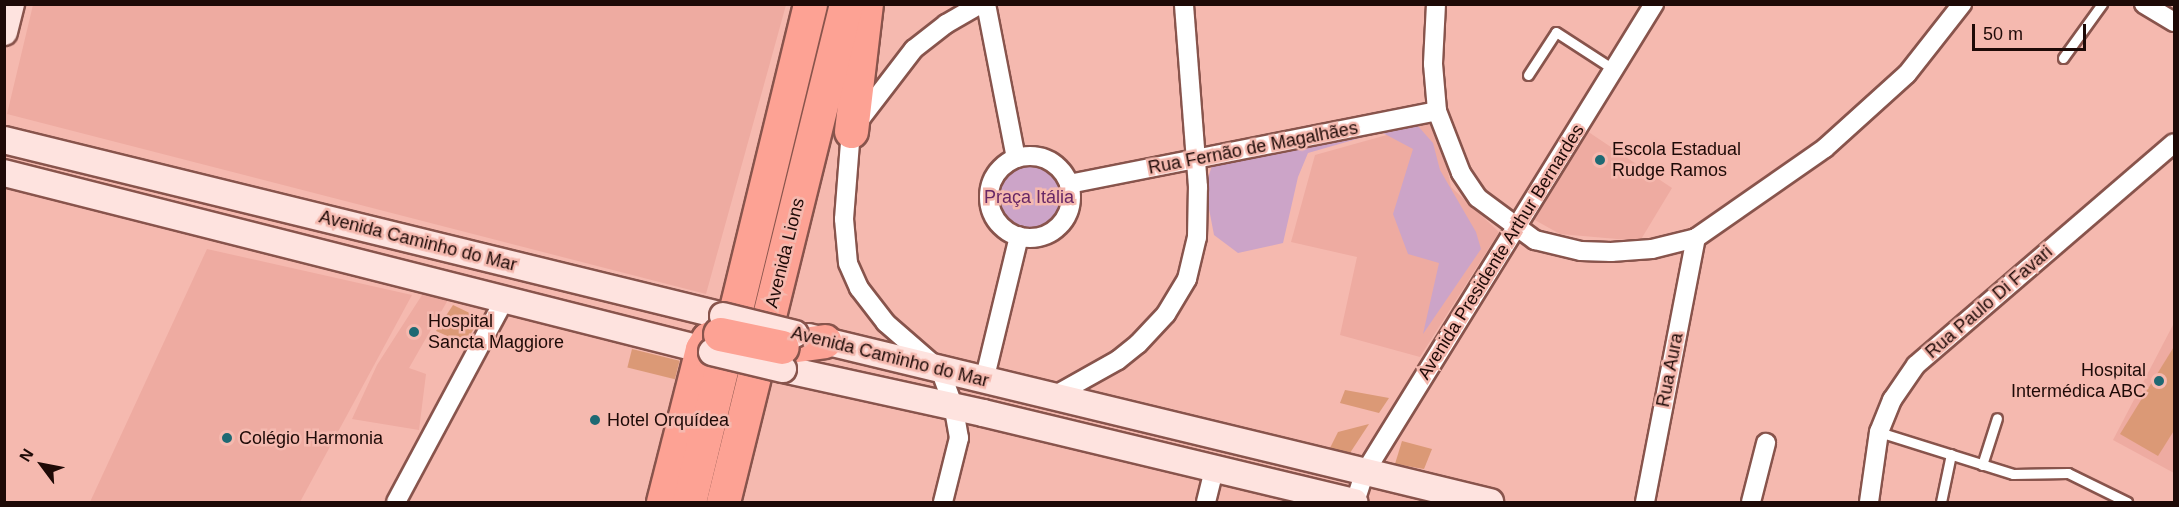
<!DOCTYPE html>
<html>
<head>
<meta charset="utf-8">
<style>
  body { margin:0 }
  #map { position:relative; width:2179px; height:507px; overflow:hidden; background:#f5b9af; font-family:Arial,sans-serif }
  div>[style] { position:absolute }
  .built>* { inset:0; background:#eeaba1 }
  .green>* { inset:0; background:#cca4c8 }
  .round { border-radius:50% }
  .building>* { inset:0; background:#db9976; transform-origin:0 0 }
  .roads { filter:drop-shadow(2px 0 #88544c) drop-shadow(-2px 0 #88544c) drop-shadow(0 2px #88544c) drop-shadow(0 -2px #88544c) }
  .lane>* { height:9px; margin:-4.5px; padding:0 4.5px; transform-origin:4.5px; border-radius:4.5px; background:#fff }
  .street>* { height:18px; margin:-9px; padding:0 9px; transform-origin:9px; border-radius:9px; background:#fff }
  .street>.ring { margin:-9px; padding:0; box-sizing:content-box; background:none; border:18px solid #fff; border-radius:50% }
  .secondary>* { height:26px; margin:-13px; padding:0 13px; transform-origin:13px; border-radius:13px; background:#fee3df }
  .highway>* { height:33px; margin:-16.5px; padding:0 16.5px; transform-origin:16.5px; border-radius:16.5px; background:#fda294 }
  .bridges { filter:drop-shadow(2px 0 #88544c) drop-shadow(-2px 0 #88544c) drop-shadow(0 2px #88544c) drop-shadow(0 -2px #88544c) }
  .secondary-bridge>* { height:26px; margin:-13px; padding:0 13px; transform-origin:13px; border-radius:13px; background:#fee3df }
  .highway-bridge>* { height:33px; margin:-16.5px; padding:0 16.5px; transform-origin:16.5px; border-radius:16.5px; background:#fda294 }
  .dots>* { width:16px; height:16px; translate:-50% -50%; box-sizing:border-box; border:3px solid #f5b9af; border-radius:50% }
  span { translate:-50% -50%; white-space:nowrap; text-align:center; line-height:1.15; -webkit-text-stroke:5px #f5b9af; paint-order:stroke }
  .street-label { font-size:18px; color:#1e0a07 }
  .poi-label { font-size:18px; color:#1e0a07 }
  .left { translate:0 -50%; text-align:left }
  .right { translate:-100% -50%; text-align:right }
  .park-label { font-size:18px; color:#682866 }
  .frame { position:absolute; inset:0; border:6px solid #1e0a07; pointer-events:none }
  .north { position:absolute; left:12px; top:435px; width:60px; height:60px; -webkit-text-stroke:4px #f5b9af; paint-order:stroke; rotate:302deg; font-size:16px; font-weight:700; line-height:24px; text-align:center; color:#1e0a07 }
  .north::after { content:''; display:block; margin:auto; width:21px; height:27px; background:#1e0a07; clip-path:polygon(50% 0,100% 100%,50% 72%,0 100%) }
  .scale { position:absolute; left:1972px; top:24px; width:114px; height:27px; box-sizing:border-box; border:3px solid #1e0a07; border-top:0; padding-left:8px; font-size:18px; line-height:21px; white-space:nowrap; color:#1e0a07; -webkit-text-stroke:4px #f5b9af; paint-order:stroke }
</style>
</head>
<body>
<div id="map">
  <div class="built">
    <div style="clip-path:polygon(33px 5px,33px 4px,786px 5px,706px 294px,7px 114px)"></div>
    <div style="clip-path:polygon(1437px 121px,1451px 187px,1499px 232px,1420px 357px,1340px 335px,1357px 257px,1291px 242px,1315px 155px)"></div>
    <div style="clip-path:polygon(1587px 131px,1672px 188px,1640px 241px,1560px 234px,1533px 219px)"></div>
    <div style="clip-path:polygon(207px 249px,412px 295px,300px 502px,90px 502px)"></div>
    <div style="clip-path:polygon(422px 295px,449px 298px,409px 368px,426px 374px,419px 430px,352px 419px,377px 365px)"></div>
    <div style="clip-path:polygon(2174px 323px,2174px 473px,2113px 440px)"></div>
  </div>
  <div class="green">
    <div style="clip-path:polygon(1403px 109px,1433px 143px,1440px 170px,1476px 232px,1481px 249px,1423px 334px,1439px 263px,1408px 254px,1393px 214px,1413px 149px,1381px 132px,1308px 153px,1298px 177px,1283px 243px,1238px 253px,1214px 235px,1205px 188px,1217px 149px)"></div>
    <div class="round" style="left:995px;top:163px;width:68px;height:68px"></div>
  </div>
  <div class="building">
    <div style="clip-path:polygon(453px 305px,480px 318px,465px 344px,436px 331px)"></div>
    <div style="clip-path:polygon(2175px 345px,2175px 429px,2158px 456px,2120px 434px)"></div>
    <div style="left:632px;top:349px;width:49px;height:19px;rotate:14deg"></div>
    <div style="clip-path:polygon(1345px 390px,1389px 398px,1379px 413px,1340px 403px)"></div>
    <div style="clip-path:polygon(1369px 424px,1350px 453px,1330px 448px,1338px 432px)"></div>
    <div style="clip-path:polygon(1402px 441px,1432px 449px,1424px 469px,1395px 464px)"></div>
  </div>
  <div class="roads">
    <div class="lane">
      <div style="left:2063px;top:58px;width:67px;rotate:-54.2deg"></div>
      <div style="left:1528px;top:75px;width:51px;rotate:-56.9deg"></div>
      <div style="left:1556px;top:32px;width:68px;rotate:33deg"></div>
      <div style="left:1879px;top:432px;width:140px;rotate:17.4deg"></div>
      <div style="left:2013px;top:474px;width:55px;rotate:-1deg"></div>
      <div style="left:2068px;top:473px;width:66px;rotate:26.2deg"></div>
      <div style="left:1982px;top:465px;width:49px;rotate:-72.3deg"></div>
      <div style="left:1941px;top:502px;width:49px;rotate:-78.2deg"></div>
    </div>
    <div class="street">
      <div style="left:986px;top:4px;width:157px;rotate:79deg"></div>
      <div style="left:1436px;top:4px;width:60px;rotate:92.9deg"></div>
      <div style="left:1433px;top:64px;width:47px;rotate:85.1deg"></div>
      <div style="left:1437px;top:111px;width:66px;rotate:68.8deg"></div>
      <div style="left:1461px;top:173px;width:30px;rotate:56deg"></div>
      <div style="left:1478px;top:198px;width:71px;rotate:36.4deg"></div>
      <div style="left:1535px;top:240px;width:47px;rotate:13.4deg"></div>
      <div style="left:1581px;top:251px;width:30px;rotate:2deg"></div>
      <div style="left:1611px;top:252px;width:41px;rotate:-4.2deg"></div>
      <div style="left:1652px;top:249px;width:45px;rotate:-14deg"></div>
      <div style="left:1696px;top:238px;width:157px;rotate:-34.9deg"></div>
      <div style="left:1825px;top:148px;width:110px;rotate:-42.1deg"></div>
      <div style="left:1907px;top:74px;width:89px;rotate:-51.8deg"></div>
      <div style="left:2144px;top:4px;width:35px;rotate:31deg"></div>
      <div class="ring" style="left:989px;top:156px;width:64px;height:64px"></div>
      <div style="left:1069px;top:184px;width:375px;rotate:-11.2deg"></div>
      <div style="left:984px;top:381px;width:149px;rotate:-76.4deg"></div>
      <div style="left:1052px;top:397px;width:76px;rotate:-29.3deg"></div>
      <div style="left:1118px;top:360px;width:26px;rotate:-39deg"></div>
      <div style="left:1138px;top:344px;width:41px;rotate:-47deg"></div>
      <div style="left:1166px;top:314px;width:41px;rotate:-59deg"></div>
      <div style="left:1187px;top:279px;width:43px;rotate:-76.6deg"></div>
      <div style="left:1197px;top:237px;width:50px;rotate:-88.9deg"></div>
      <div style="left:1198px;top:187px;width:184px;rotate:-94.4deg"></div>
      <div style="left:396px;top:502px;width:230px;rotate:-61.8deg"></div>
      <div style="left:943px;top:502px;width:66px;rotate:-76deg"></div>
      <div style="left:959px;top:438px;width:34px;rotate:-100deg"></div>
      <div style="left:953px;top:405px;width:37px;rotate:-110deg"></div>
      <div style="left:940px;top:370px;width:72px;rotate:-139deg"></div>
      <div style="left:886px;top:323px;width:44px;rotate:-127.6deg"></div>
      <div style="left:859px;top:288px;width:27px;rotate:-114deg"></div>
      <div style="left:848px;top:263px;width:44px;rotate:-95.2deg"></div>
      <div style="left:844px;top:219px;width:88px;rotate:-85.5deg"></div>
      <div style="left:851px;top:131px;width:103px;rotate:-52.5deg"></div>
      <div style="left:914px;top:49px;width:41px;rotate:-38deg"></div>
      <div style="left:946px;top:24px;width:39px;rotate:-30deg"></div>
      <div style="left:1206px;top:502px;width:34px;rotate:-76deg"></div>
      <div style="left:1355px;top:502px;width:32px;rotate:-72deg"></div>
      <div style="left:1365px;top:472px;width:550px;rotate:-58.3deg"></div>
      <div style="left:1645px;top:502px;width:269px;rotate:-79.1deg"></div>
      <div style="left:1751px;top:502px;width:61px;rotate:-75.7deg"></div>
      <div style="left:1869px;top:502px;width:71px;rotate:-81.9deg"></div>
      <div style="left:1879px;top:432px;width:35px;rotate:-68deg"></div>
      <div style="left:1892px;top:400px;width:42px;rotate:-55.6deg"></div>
      <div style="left:1916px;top:365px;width:340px;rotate:-40.7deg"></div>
    </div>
    <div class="secondary">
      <div style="left:4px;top:32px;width:29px;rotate:-76deg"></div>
      <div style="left:4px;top:140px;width:740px;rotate:13.75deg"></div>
      <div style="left:4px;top:173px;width:730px;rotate:14.19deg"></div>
      <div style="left:808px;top:337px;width:702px;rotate:13.6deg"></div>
      <div style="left:783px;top:369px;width:205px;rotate:12.4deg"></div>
      <div style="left:983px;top:413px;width:382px;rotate:13.5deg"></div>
    </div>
    <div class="highway">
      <div style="left:851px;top:131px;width:128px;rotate:-83.3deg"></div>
      <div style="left:782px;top:347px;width:43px;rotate:-7.9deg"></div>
      <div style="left:663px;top:502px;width:158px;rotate:-75.7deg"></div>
      <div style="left:702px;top:349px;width:12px;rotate:-59deg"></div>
      <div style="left:708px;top:339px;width:13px;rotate:-23deg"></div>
      <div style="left:689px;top:502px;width:512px;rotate:-76.34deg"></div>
      <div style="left:723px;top:502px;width:513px;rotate:-76.13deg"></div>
    </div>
  </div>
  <div class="bridges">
    <div class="secondary-bridge">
      <div style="left:723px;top:316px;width:74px;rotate:14deg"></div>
      <div style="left:712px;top:352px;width:73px;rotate:13.5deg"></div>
    </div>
    <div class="highway-bridge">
      <div style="left:720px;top:334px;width:63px;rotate:11.8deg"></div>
    </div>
  </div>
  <div class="dots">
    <div style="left:1600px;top:160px;background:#1e6973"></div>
    <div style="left:414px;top:332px;background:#1e6973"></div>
    <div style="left:2159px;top:381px;background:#1e6973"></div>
    <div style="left:595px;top:420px;background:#1e6973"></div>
    <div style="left:227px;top:438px;background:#1e6973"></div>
  </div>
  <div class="street-label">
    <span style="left:1253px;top:148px;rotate:-11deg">Rua Fernão de Magalhães</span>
    <span style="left:418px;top:241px;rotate:14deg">Avenida Caminho do Mar</span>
    <span style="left:1501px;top:252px;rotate:-58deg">Avenida Presidente Arthur Bernardes</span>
    <span style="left:785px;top:253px;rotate:-76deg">Avenida Lions</span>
    <span style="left:1989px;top:302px;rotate:-41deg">Rua Paulo Di Favari</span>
    <span style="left:890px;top:357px;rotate:14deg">Avenida Caminho do Mar</span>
    <span style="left:1670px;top:370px;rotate:-79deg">Rua Aura</span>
  </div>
  <div class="poi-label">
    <span class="left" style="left:1612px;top:160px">Escola Estadual<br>Rudge Ramos</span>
    <span class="left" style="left:428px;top:332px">Hospital<br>Sancta Maggiore</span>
    <span class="right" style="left:2146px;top:381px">Hospital<br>Intermédica ABC</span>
    <span class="left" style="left:607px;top:420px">Hotel Orquídea</span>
    <span class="left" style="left:239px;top:438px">Colégio Harmonia</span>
  </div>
  <div class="park-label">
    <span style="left:1029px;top:197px">Praça Itália</span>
  </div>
  <div class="frame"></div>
  <div class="north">N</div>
  <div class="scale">50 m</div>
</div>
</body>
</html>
